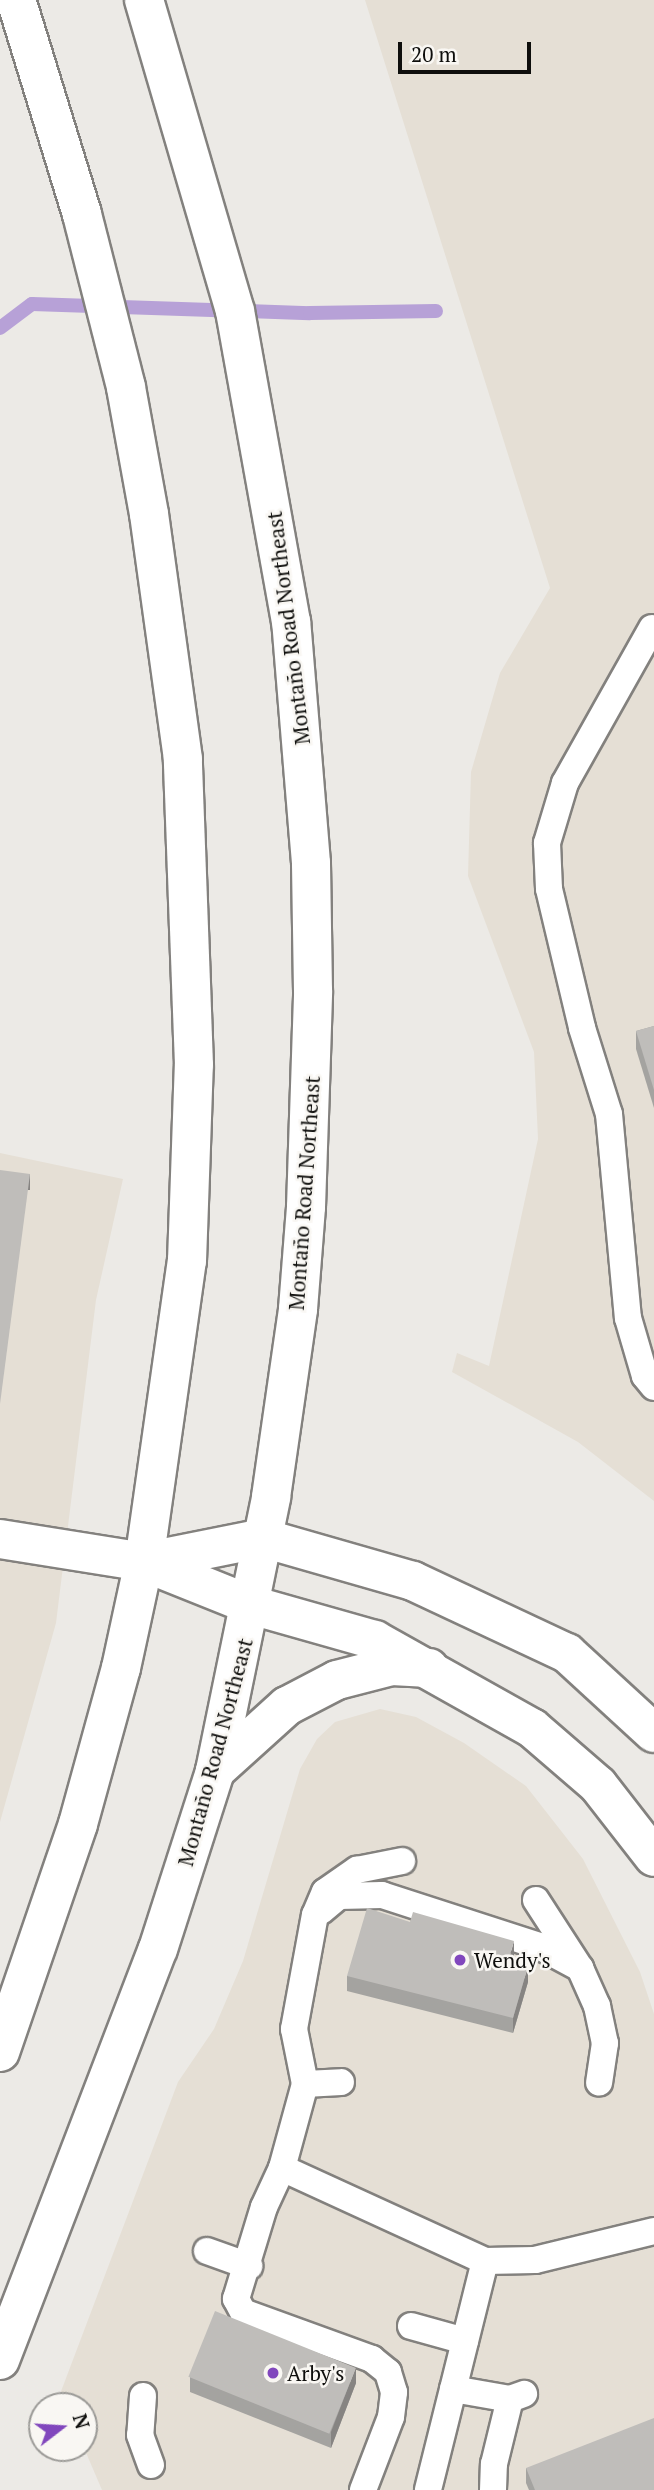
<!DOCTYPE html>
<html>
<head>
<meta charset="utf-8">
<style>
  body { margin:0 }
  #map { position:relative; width:654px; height:2490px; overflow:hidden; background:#eceae6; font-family:"PT Serif",serif }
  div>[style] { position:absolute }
  .built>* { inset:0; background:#e5dfd5 }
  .stream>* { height:14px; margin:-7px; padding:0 7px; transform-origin:7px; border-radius:7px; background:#b7a1d7 }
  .roads { filter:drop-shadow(2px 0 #83817e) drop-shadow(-2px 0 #83817e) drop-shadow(0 2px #83817e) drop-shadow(0 -2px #83817e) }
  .service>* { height:26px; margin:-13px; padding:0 13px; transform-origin:13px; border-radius:13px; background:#fff }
  .minor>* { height:38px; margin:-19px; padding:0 19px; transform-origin:19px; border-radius:19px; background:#fff }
  .primary>* { height:38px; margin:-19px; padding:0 19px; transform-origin:19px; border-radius:19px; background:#fff }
  .wall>* { inset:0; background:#a4a3a0 }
  .shaded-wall>* { inset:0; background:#868482; transform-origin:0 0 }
  .building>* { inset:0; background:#bfbdba; transform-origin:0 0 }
  .dots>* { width:19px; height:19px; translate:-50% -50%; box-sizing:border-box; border:4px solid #f9f7f3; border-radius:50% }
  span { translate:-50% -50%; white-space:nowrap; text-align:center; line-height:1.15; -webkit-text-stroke:5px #f9f7f3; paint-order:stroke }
  .street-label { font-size:21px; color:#0e0e0c }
  .poi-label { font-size:21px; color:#0e0e0c }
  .left { translate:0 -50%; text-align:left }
  .north { position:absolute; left:28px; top:2392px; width:70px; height:70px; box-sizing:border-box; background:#f9f7f3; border:2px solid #9b9a97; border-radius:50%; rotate:73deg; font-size:19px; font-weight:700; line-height:28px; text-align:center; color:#0e0e0c }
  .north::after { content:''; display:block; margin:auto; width:24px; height:32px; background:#8147bd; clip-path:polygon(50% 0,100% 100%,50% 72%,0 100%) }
  .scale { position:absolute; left:398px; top:42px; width:133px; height:32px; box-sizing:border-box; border:4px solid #0e0e0c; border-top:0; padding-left:9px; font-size:21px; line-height:24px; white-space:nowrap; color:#0e0e0c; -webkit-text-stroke:5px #f9f7f3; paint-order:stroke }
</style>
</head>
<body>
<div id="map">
  <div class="built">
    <div style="clip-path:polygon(365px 0,654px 0,654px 1501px,578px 1442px,452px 1372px,457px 1353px,489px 1366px,538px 1139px,534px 1052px,468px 876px,471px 772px,500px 673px,550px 588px)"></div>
    <div style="clip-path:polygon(0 1153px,123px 1179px,96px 1300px,56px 1623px,0 1822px)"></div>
    <div style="clip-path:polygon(380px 1709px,416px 1717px,464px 1743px,526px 1786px,583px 1859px,640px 1972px,654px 2014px,654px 2490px,102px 2490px,84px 2448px,84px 2406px,65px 2406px,60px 2394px,178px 2082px,214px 2029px,243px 1961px,300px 1769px,317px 1739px,335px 1722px)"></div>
  </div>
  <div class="stream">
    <div style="left:0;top:328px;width:40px;rotate:-37deg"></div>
    <div style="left:32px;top:304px;width:278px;rotate:1.9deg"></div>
    <div style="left:310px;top:313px;width:126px;rotate:-0.9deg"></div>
  </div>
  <div class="roads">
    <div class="service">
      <div style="left:652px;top:628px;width:178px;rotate:119.3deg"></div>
      <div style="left:565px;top:783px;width:63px;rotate:106.7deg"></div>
      <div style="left:547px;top:843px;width:46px;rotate:87.5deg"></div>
      <div style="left:549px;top:889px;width:143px;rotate:76.6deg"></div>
      <div style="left:582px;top:1028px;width:90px;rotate:72.6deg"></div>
      <div style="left:609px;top:1114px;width:205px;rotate:84.7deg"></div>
      <div style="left:628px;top:1318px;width:60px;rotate:73.7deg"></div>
      <div style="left:645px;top:1376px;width:14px;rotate:51deg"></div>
      <div style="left:536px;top:1900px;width:81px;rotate:57.1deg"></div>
      <div style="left:580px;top:1968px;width:42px;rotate:65.9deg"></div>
      <div style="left:597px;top:2006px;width:38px;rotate:78deg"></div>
      <div style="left:605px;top:2043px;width:40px;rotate:98.5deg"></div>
      <div style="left:321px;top:1911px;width:23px;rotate:-40deg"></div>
      <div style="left:339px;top:1896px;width:43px;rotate:-1.3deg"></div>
      <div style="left:382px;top:1895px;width:165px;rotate:18deg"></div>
      <div style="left:539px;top:1946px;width:47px;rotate:28.2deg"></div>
      <div style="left:305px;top:2084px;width:36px;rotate:-3deg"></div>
      <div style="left:282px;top:2168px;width:87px;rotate:-74.7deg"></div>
      <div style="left:305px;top:2084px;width:56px;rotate:-101.3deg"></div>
      <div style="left:294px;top:2029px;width:116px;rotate:-79.6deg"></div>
      <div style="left:315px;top:1915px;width:25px;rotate:-67deg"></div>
      <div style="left:325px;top:1892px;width:39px;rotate:-35deg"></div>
      <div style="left:357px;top:1870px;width:46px;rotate:-11.3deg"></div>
      <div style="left:207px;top:2251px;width:45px;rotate:19.7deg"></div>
      <div style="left:485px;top:2261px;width:50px;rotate:-1.1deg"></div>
      <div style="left:535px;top:2260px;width:122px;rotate:-13.7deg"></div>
      <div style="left:411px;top:2326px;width:56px;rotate:15.5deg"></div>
      <div style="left:453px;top:2389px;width:58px;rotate:10deg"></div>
      <div style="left:510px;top:2399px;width:15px;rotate:-20deg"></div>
      <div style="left:143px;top:2396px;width:39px;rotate:94deg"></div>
      <div style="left:140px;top:2435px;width:32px;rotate:70deg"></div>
      <div style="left:363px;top:2490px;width:78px;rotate:-69deg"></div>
      <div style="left:391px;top:2417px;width:25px;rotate:-83deg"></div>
      <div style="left:394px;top:2392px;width:21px;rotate:-107deg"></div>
      <div style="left:388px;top:2372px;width:21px;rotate:-141deg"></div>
      <div style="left:372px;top:2359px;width:137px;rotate:-160deg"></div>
      <div style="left:243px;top:2312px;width:15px;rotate:-118deg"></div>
      <div style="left:236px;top:2299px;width:96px;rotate:-73.1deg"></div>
      <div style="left:264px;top:2207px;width:43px;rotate:-65.2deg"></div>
      <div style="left:282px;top:2168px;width:223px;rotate:24.6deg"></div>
      <div style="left:485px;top:2261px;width:236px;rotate:104deg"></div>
      <div style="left:493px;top:2490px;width:26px;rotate:-88deg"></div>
      <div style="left:494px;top:2464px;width:67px;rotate:-76.2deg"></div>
    </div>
    <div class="minor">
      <div style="left:0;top:1539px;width:146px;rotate:9.1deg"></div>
      <div style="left:144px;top:1562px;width:115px;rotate:21.9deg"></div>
      <div style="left:251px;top:1605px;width:129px;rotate:15.8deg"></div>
      <div style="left:375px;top:1640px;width:180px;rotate:29.3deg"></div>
      <div style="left:532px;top:1728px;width:87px;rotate:40.8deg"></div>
      <div style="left:598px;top:1785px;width:91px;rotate:52.1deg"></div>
      <div style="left:144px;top:1562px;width:121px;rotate:-11.4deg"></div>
      <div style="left:263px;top:1538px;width:156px;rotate:16deg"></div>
      <div style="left:413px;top:1581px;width:170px;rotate:25.1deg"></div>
      <div style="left:567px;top:1653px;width:118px;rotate:42.6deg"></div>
    </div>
    <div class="primary">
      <div style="left:215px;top:1771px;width:97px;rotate:-42.1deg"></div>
      <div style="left:287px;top:1706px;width:56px;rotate:-27.5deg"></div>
      <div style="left:337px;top:1680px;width:57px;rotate:-14.3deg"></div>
      <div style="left:392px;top:1666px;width:37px;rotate:3deg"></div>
      <div style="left:0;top:2052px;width:241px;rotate:-71.1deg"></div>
      <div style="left:78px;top:1824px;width:162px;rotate:-74.6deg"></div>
      <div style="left:121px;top:1668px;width:108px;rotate:-77.8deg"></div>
      <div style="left:144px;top:1562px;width:304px;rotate:-81.9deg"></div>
      <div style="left:187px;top:1261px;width:196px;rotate:-88deg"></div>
      <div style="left:194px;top:1065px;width:306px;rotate:-92.1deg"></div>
      <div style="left:183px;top:759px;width:247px;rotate:-97.9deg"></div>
      <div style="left:149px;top:514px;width:129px;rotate:-100.3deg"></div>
      <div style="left:126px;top:387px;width:179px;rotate:-104.3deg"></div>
      <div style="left:82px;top:214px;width:224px;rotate:-107.1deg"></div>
      <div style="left:0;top:2360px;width:440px;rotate:-69deg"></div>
      <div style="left:158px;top:1949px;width:187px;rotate:-72.2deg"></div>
      <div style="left:215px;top:1771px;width:280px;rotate:-78.4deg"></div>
      <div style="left:271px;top:1497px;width:190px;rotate:-81.8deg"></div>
      <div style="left:298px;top:1309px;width:102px;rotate:-85.5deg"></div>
      <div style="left:306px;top:1207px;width:216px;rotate:-88.1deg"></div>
      <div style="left:313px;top:991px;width:128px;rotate:-90.9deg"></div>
      <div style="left:311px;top:863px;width:242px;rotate:-94.7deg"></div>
      <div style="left:291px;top:622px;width:316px;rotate:-100.2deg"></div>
      <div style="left:235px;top:311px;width:324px;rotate:-106.3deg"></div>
    </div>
  </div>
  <div class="wall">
    <div style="clip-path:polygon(654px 1026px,654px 1108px,636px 1049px,636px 1031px)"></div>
    <div style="clip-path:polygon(514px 1956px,512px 1963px,528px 1982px,513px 2033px,347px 1991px,347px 1976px)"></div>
    <div style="clip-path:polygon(190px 2377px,356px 2383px,331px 2448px,190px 2392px)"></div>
    <div style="clip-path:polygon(526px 2468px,654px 2490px,529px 2490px,526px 2483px)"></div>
  </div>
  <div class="shaded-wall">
    <div style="left:30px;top:1174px;width:16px;height:232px;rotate:90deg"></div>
    <div style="clip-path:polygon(514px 1941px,514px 1956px,508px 1978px,508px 1962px)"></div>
    <div style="clip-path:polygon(528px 1966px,528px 1982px,513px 2033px,513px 2018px)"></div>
    <div style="clip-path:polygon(356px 2367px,356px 2383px,331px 2448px,331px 2432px)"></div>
  </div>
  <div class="building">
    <div style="clip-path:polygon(654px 1026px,654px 1090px,636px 1031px)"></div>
    <div style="clip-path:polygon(0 1170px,30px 1174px,0 1404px)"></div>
    <div style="clip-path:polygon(367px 1908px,410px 1922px,413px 1912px,514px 1941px,508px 1962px,528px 1966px,513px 2018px,347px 1976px)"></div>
    <div style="left:215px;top:2311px;width:152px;height:71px;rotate:22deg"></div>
    <div style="clip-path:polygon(654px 2418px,654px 2490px,535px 2490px,526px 2468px)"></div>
  </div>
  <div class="dots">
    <div style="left:460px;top:1960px;background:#8147bd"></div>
    <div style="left:273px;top:2373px;background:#8147bd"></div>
  </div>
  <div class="street-label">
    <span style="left:288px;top:628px;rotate:-97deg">Montaño Road Northeast</span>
    <span style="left:304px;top:1193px;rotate:-86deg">Montaño Road Northeast</span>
    <span style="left:215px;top:1752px;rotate:-75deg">Montaño Road Northeast</span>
  </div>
  <div class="poi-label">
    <span class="left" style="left:474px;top:1960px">Wendy's</span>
    <span class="left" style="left:287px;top:2373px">Arby's</span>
  </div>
  <div class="north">N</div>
  <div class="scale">20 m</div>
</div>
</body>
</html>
